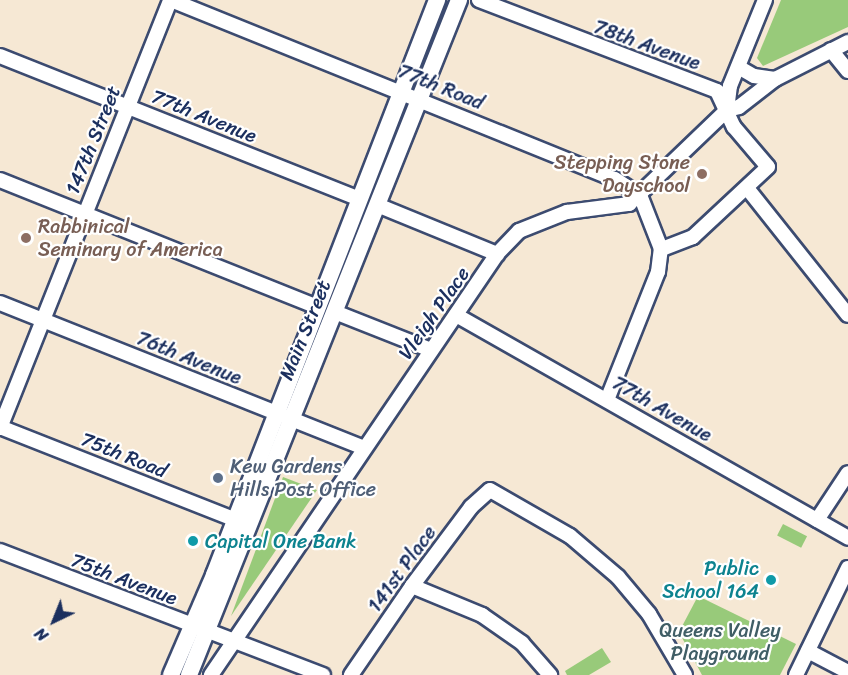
<!DOCTYPE html>
<html>
<head>
<meta charset="utf-8">
<style>
  body { margin:0 }
  #map { position:relative; width:848px; height:675px; overflow:hidden; background:#f6e8d4; font-family:Sriracha,sans-serif }
  div>[style] { position:absolute }
  .green>* { inset:0; background:#98ca7a; transform-origin:0 0 }
  .roads { filter:drop-shadow(2px 0 #3c4b70) drop-shadow(-2px 0 #3c4b70) drop-shadow(0 2px #3c4b70) drop-shadow(0 -2px #3c4b70) }
  .minor>* { height:14px; margin:-7px; padding:0 7px; transform-origin:7px; border-radius:7px; background:#fff }
  .major>* { height:16px; margin:-8px; padding:0 8px; transform-origin:8px; border-radius:8px; background:#fff }
  .dots>* { width:16px; height:16px; translate:-50% -50%; box-sizing:border-box; border:3px solid #fff; border-radius:50% }
  span { translate:-50% -50%; white-space:nowrap; text-align:center; line-height:1.15; -webkit-text-stroke:4.5px #fff; paint-order:stroke }
  .street-label { font-size:20px; color:#1b2f5e }
  .education-label { font-size:20px; color:#785e54 }
  .right { translate:-100% -50%; text-align:right }
  .left { translate:0 -50%; text-align:left }
  .service-label { font-size:20px; color:#4e5e75 }
  .culture-label { font-size:20px; color:#0d838f }
  .park-label { font-size:20px; color:#405e66 }
  .north { position:absolute; left:24px; top:591px; width:60px; height:60px; -webkit-text-stroke:4px #fff; paint-order:stroke; rotate:223deg; font-size:16px; font-weight:700; line-height:24px; text-align:center; color:#1b2f5e }
  .north::after { content:''; display:block; margin:auto; width:21px; height:27px; background:#1b2f5e; clip-path:polygon(50% 0,100% 100%,50% 72%,0 100%) }
</style>
</head>
<body>
<div id="map">
  <div class="green">
    <div style="clip-path:polygon(781px 0,848px 0,848px 27px,763px 66px,757px 58px)"></div>
    <div style="clip-path:polygon(283px 477px,317px 490px,231px 616px)"></div>
    <div style="left:783px;top:524px;width:27px;height:13px;rotate:27deg"></div>
    <div style="clip-path:polygon(698px 596px,796px 644px,780px 675px,702px 675px,679px 632px)"></div>
    <div style="clip-path:polygon(602px 648px,611px 662px,589px 675px,567px 675px,565px 671px)"></div>
  </div>
  <div class="roads">
    <div class="minor">
      <div style="left:171px;top:0;width:479px;rotate:22deg"></div>
      <div style="left:615px;top:179px;width:30px;rotate:33deg"></div>
      <div style="left:640px;top:195px;width:58px;rotate:68.7deg"></div>
      <div style="left:479px;top:0;width:255px;rotate:20.9deg"></div>
      <div style="left:717px;top:91px;width:40px;rotate:65deg"></div>
      <div style="left:734px;top:127px;width:52px;rotate:49.6deg"></div>
      <div style="left:768px;top:167px;width:103px;rotate:137deg"></div>
      <div style="left:693px;top:237px;width:34px;rotate:159deg"></div>
      <div style="left:831px;top:50px;width:27px;rotate:51deg"></div>
      <div style="left:0;top:56px;width:387px;rotate:21.7deg"></div>
      <div style="left:740px;top:68px;width:16px;rotate:30deg"></div>
      <div style="left:754px;top:76px;width:21px;rotate:8deg"></div>
      <div style="left:727px;top:110px;width:24px;rotate:-83deg"></div>
      <div style="left:730px;top:86px;width:93px;rotate:-67.9deg"></div>
      <div style="left:0;top:180px;width:342px;rotate:21.8deg"></div>
      <div style="left:747px;top:188px;width:162px;rotate:51.5deg"></div>
      <div style="left:377px;top:205px;width:130px;rotate:22.2deg"></div>
      <div style="left:0;top:303px;width:392px;rotate:21.7deg"></div>
      <div style="left:335px;top:312px;width:103px;rotate:21.6deg"></div>
      <div style="left:456px;top:315px;width:451px;rotate:29.6deg"></div>
      <div style="left:607px;top:400px;width:138px;rotate:-68.3deg"></div>
      <div style="left:658px;top:272px;width:23px;rotate:-83deg"></div>
      <div style="left:0;top:427px;width:251px;rotate:21.5deg"></div>
      <div style="left:0;top:428px;width:461px;rotate:-68.3deg"></div>
      <div style="left:817px;top:520px;width:56px;rotate:-56.6deg"></div>
      <div style="left:0;top:551px;width:346px;rotate:21deg"></div>
      <div style="left:412px;top:586px;width:76px;rotate:22.5deg"></div>
      <div style="left:482px;top:615px;width:49px;rotate:35deg"></div>
      <div style="left:522px;top:643px;width:43px;rotate:48.8deg"></div>
      <div style="left:808px;top:651px;width:45px;rotate:27.7deg"></div>
      <div style="left:211px;top:675px;width:509px;rotate:-55.81deg"></div>
      <div style="left:497px;top:254px;width:32px;rotate:-46deg"></div>
      <div style="left:519px;top:231px;width:52px;rotate:-21.6deg"></div>
      <div style="left:567px;top:212px;width:63px;rotate:-7.4deg"></div>
      <div style="left:629px;top:204px;width:136px;rotate:-43.8deg"></div>
      <div style="left:727px;top:110px;width:12px;rotate:-14deg"></div>
      <div style="left:739px;top:107px;width:46px;rotate:-37.9deg"></div>
      <div style="left:775px;top:79px;width:82px;rotate:-26.9deg"></div>
      <div style="left:351px;top:675px;width:108px;rotate:-55.6deg"></div>
      <div style="left:412px;top:586px;width:99px;rotate:-53.2deg"></div>
      <div style="left:471px;top:507px;width:25px;rotate:-42deg"></div>
      <div style="left:490px;top:490px;width:92px;rotate:29.9deg"></div>
      <div style="left:570px;top:536px;width:63px;rotate:40.5deg"></div>
      <div style="left:618px;top:577px;width:48px;rotate:50deg"></div>
      <div style="left:649px;top:614px;width:71px;rotate:59.5deg"></div>
      <div style="left:796px;top:675px;width:119px;rotate:-64.1deg"></div>
    </div>
    <div class="major">
      <div style="left:171px;top:675px;width:109px;rotate:-66.7deg"></div>
      <div style="left:214px;top:575px;width:617px;rotate:-68.8deg"></div>
      <div style="left:189px;top:675px;width:727px;rotate:-68.2deg"></div>
    </div>
  </div>
  <div class="dots">
    <div style="left:702px;top:174px;background:#8d6e63"></div>
    <div style="left:26px;top:238px;background:#8d6e63"></div>
    <div style="left:218px;top:478px;background:#5c6f8a"></div>
    <div style="left:193px;top:541px;background:#0f9aa8"></div>
    <div style="left:771px;top:580px;background:#0f9aa8"></div>
  </div>
  <div class="street-label">
    <span style="left:647px;top:45px;rotate:20deg">78th Avenue</span>
    <span style="left:441px;top:87px;rotate:22deg">77th Road</span>
    <span style="left:204px;top:116px;rotate:22deg">77th Avenue</span>
    <span style="left:93px;top:140px;rotate:-68deg">147th Street</span>
    <span style="left:434px;top:313px;rotate:-55deg">Vleigh Place</span>
    <span style="left:305px;top:330px;rotate:-68deg">Main Street</span>
    <span style="left:189px;top:358px;rotate:22deg">76th Avenue</span>
    <span style="left:662px;top:409px;rotate:30deg">77th Avenue</span>
    <span style="left:124px;top:455px;rotate:22deg">75th Road</span>
    <span style="left:402px;top:569px;rotate:-54deg">141st Place</span>
    <span style="left:124px;top:579px;rotate:21deg">75th Avenue</span>
  </div>
  <div class="education-label">
    <span class="right" style="left:690px;top:174px">Stepping Stone<br>Dayschool</span>
    <span class="left" style="left:38px;top:238px">Rabbinical<br>Seminary of America</span>
  </div>
  <div class="service-label">
    <span class="left" style="left:230px;top:478px">Kew Gardens<br>Hills Post Office</span>
  </div>
  <div class="culture-label">
    <span class="left" style="left:205px;top:541px">Capital One Bank</span>
    <span class="right" style="left:759px;top:580px">Public<br>School 164</span>
  </div>
  <div class="park-label">
    <span style="left:720px;top:642px">Queens Valley<br>Playground</span>
  </div>
  <div class="north">N</div>
</div>
</body>
</html>
